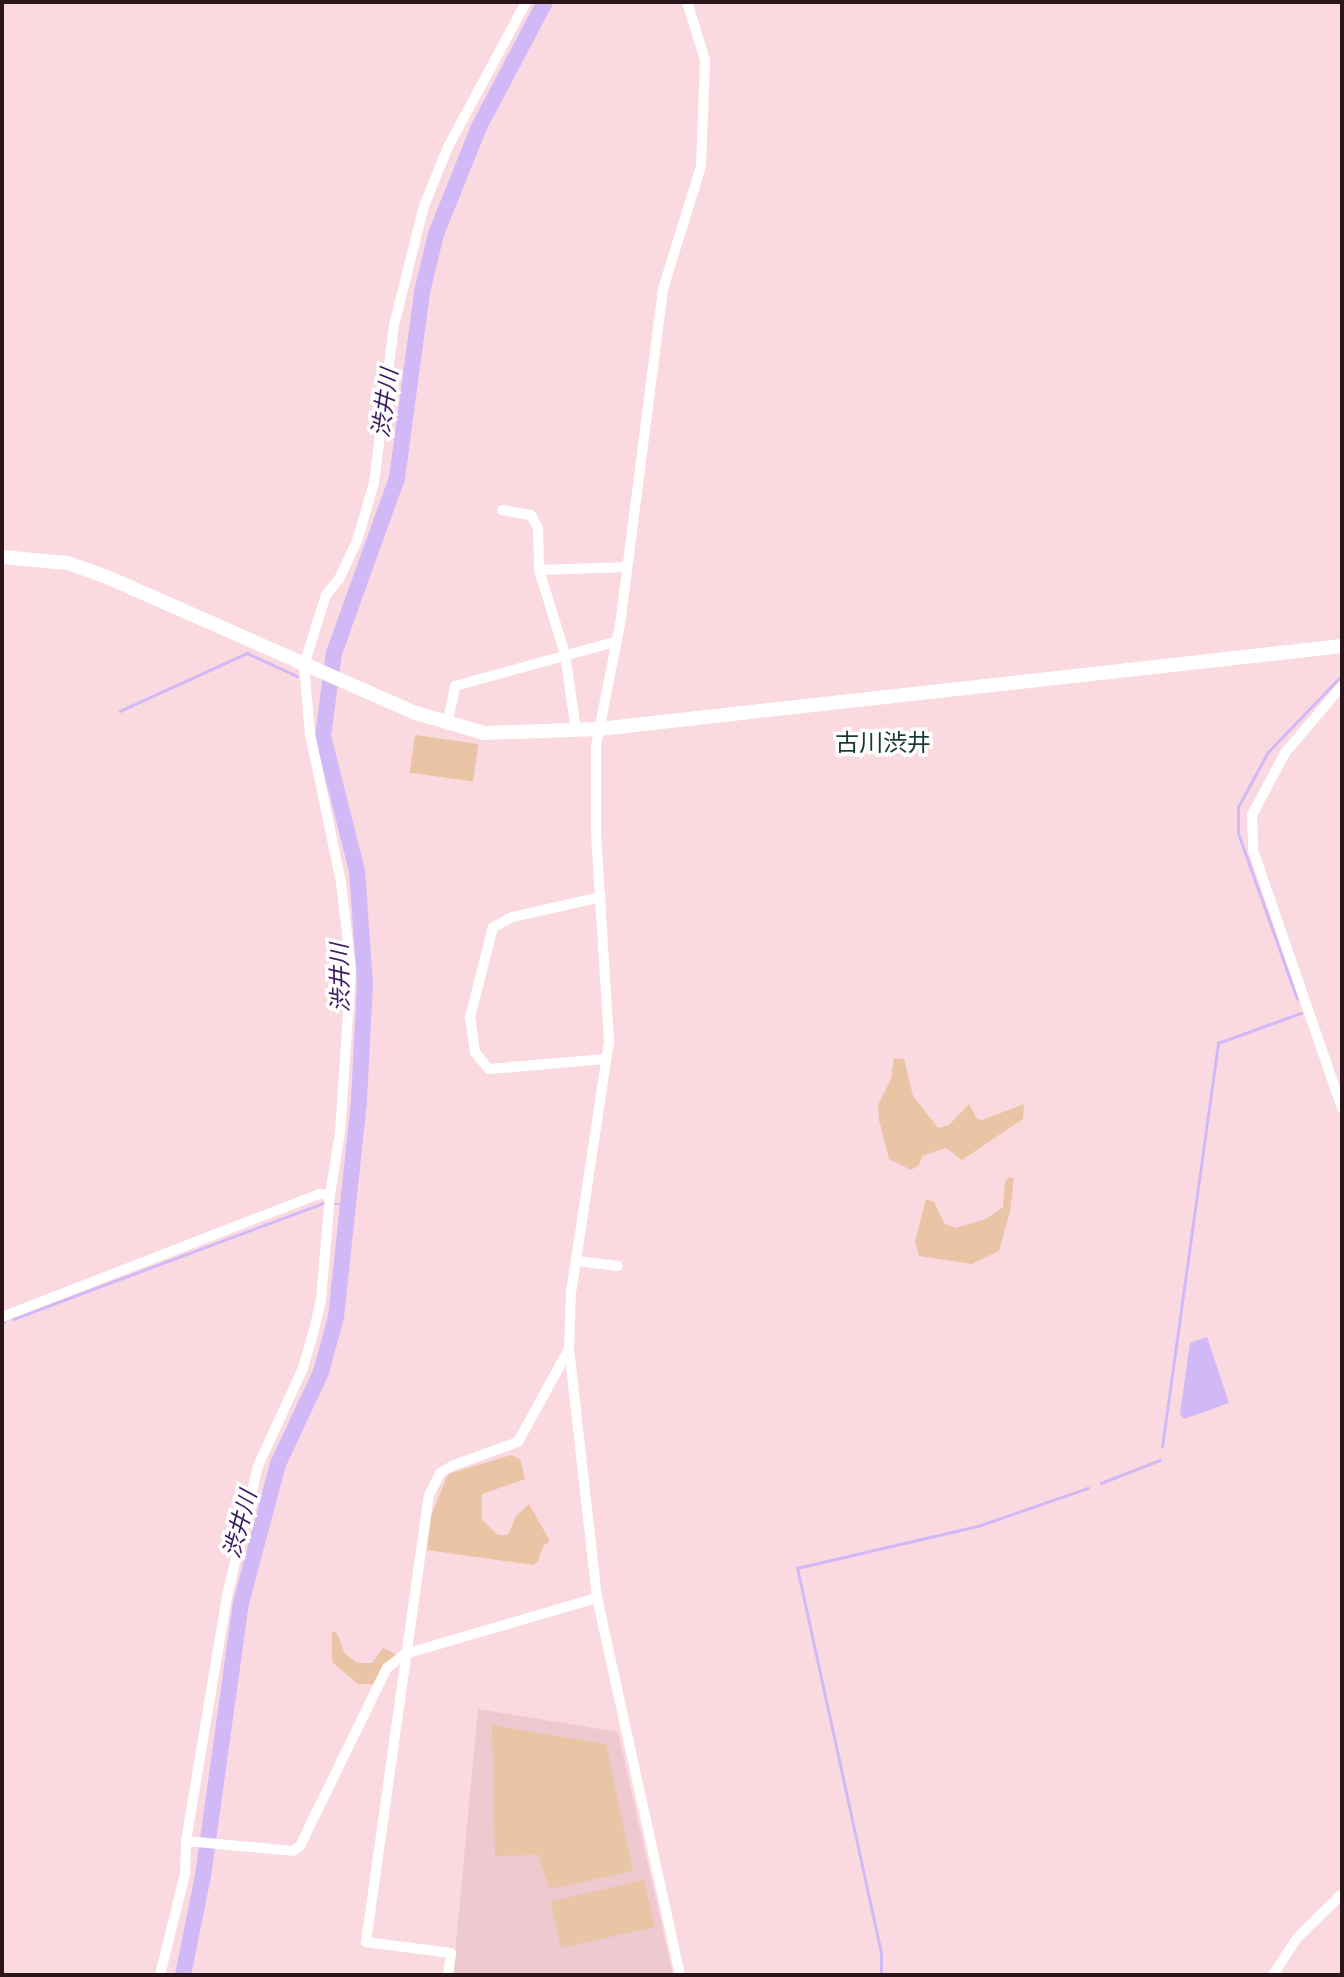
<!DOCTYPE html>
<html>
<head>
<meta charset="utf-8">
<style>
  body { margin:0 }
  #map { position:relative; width:1344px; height:1977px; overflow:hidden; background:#fbd9e0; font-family:Barlow,"Noto Sans JP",sans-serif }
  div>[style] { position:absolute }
  .built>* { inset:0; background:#efc9d0 }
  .green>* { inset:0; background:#e9c4a5; transform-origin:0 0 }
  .water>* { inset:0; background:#d1b8f7 }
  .stream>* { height:2.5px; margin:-1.25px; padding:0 1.25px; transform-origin:1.25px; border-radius:1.25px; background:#d1b8f7 }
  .river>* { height:16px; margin:-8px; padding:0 8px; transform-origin:8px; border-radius:8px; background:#d1b8f7 }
  .street>* { height:10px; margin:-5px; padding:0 5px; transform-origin:5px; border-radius:5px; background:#fff }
  .secondary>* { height:14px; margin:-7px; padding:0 7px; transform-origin:7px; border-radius:7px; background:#fff }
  span { translate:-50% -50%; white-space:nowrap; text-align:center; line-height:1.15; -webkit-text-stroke:7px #fff; paint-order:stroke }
  .water-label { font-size:23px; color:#3c1960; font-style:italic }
  .quarter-label { font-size:24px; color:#183934 }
  .frame { position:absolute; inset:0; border:4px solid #29151a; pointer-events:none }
</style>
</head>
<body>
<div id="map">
  <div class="built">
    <div style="clip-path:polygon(478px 1709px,618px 1732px,673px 1975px,453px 1975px)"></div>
  </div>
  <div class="green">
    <div style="left:415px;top:735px;width:64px;height:38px;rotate:8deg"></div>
    <div style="clip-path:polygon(894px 1058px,904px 1059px,913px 1096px,938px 1128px,949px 1125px,969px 1104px,977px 1119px,982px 1120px,1024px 1104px,1023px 1119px,962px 1160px,946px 1148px,922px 1156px,919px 1165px,911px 1170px,889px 1159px,879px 1120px,878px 1105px,891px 1079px)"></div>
    <div style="clip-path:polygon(1009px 1177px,1014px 1178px,1010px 1211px,999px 1251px,972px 1264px,919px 1256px,915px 1242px,926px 1199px,934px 1202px,944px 1223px,955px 1228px,986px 1219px,1003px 1207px,1005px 1182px)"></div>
    <div style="clip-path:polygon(511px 1455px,520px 1459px,525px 1479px,482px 1494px,482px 1520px,498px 1535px,508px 1535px,516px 1516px,529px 1504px,550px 1541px,543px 1546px,538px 1561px,534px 1565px,427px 1550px,431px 1516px,448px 1474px)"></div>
    <div style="clip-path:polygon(332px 1632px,337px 1633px,345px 1654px,357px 1663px,372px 1663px,383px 1648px,398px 1655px,373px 1684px,358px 1684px,332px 1662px)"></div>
    <div style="clip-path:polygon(492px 1725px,606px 1744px,633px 1871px,550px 1889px,538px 1855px,495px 1856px)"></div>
    <div style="left:644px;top:1880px;width:48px;height:96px;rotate:77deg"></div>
  </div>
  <div class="water">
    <div style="clip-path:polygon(1207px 1337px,1229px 1403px,1184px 1419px,1180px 1414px,1190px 1343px)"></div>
  </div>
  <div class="stream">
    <div style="left:323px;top:667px;width:18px;rotate:-52deg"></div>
    <div style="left:120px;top:711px;width:140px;rotate:-24.5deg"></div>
    <div style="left:247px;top:653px;width:55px;rotate:24.7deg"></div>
    <div style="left:1297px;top:999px;width:176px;rotate:-109.6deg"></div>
    <div style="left:1238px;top:833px;width:26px;rotate:-90deg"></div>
    <div style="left:1238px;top:807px;width:63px;rotate:-61.4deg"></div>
    <div style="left:1268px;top:752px;width:107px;rotate:-46.1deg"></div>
    <div style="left:334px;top:1204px;width:11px"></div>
    <div style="left:13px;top:1319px;width:331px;rotate:-20.5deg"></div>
    <div style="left:2px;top:1323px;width:2px;rotate:-27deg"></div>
    <div style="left:1162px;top:1447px;width:408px;rotate:-82.1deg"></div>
    <div style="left:1218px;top:1043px;width:88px;rotate:-19.9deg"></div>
    <div style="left:1101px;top:1483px;width:63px;rotate:-21.3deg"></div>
    <div style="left:881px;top:1975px;width:22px;rotate:-90deg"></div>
    <div style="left:881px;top:1953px;width:394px;rotate:-102.3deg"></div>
    <div style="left:797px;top:1568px;width:186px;rotate:-13.1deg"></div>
    <div style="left:978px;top:1526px;width:116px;rotate:-19.1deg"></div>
  </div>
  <div class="river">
    <div style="left:183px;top:1975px;width:101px;rotate:-78.6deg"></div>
    <div style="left:203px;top:1876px;width:276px;rotate:-82.1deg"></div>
    <div style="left:241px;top:1603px;width:144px;rotate:-75.1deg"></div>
    <div style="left:278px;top:1464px;width:102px;rotate:-64.9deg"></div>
    <div style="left:321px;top:1372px;width:57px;rotate:-74.7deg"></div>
    <div style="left:336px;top:1317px;width:217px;rotate:-83.9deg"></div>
    <div style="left:359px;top:1101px;width:117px;rotate:-87.1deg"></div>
    <div style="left:365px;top:984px;width:113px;rotate:-94deg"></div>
    <div style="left:357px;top:871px;width:139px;rotate:-104.1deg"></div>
    <div style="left:323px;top:736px;width:84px;rotate:-82.5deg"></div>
    <div style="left:334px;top:653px;width:186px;rotate:-70.2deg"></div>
    <div style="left:397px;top:478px;width:188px;rotate:-82.3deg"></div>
    <div style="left:422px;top:292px;width:60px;rotate:-76.4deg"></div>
    <div style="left:436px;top:234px;width:115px;rotate:-68.1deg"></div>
    <div style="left:479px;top:127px;width:141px;rotate:-62.2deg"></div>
  </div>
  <div class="street">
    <div style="left:502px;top:510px;width:29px;rotate:10deg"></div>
    <div style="left:531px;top:515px;width:15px;rotate:62deg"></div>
    <div style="left:538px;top:528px;width:42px;rotate:88.6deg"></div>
    <div style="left:539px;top:570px;width:88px;rotate:72.8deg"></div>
    <div style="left:565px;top:654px;width:77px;rotate:81.8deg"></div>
    <div style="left:539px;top:570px;width:88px;rotate:-2deg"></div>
    <div style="left:1342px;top:686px;width:88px;rotate:130.4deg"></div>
    <div style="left:1285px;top:753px;width:70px;rotate:118deg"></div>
    <div style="left:1252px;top:815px;width:35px;rotate:88deg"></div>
    <div style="left:1253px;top:850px;width:273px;rotate:71deg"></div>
    <div style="left:447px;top:725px;width:40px;rotate:-78deg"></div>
    <div style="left:455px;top:686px;width:166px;rotate:-15.4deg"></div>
    <div style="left:601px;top:897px;width:91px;rotate:167.3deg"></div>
    <div style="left:512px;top:917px;width:21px;rotate:152deg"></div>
    <div style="left:493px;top:927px;width:93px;rotate:104.3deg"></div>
    <div style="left:470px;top:1017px;width:35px;rotate:82deg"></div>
    <div style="left:475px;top:1052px;width:22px;rotate:51deg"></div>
    <div style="left:489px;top:1069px;width:117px;rotate:-4.9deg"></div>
    <div style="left:576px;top:1261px;width:42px;rotate:6.8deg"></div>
    <div style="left:2px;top:1317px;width:340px;rotate:-21.2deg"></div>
    <div style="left:319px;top:1194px;width:11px;rotate:5deg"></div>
    <div style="left:330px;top:1195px;width:64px;rotate:-81deg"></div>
    <div style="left:340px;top:1132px;width:163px;rotate:-86.1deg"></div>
    <div style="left:351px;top:969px;width:88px;rotate:-96.6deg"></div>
    <div style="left:341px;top:882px;width:151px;rotate:-101.8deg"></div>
    <div style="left:310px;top:734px;width:69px;rotate:-95deg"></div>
    <div style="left:304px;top:665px;width:73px;rotate:-72.6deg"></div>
    <div style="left:326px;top:595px;width:21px;rotate:-51deg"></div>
    <div style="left:339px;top:579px;width:42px;rotate:-64.7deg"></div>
    <div style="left:357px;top:541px;width:60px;rotate:-73.7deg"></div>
    <div style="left:374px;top:483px;width:159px;rotate:-82.8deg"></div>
    <div style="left:394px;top:325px;width:123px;rotate:-75.9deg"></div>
    <div style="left:424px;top:206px;width:64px;rotate:-67.9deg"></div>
    <div style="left:448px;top:147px;width:165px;rotate:-61.7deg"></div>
    <div style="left:186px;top:1841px;width:107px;rotate:5.3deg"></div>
    <div style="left:293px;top:1851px;width:9px;rotate:-36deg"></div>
    <div style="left:300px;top:1846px;width:198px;rotate:-64deg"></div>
    <div style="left:387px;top:1668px;width:23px;rotate:-38deg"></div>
    <div style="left:405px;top:1654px;width:200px;rotate:-16.3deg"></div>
    <div style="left:160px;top:1975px;width:104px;rotate:-76.1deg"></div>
    <div style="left:185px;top:1874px;width:33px;rotate:-88deg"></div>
    <div style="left:186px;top:1841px;width:248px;rotate:-80.5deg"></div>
    <div style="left:227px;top:1596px;width:134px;rotate:-76.6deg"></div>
    <div style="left:258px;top:1466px;width:108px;rotate:-65.3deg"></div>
    <div style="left:303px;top:1368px;width:40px;rotate:-74deg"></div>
    <div style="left:314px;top:1330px;width:31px;rotate:-77deg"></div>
    <div style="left:321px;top:1300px;width:105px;rotate:-85.1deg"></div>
    <div style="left:448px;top:1975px;width:22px;rotate:-82deg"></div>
    <div style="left:451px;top:1953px;width:86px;rotate:-172.6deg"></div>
    <div style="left:366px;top:1942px;width:451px;rotate:-82deg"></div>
    <div style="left:429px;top:1495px;width:25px;rotate:-63deg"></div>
    <div style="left:440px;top:1473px;width:16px;rotate:-30deg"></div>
    <div style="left:454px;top:1465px;width:68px;rotate:-19.8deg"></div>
    <div style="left:518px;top:1442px;width:106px;rotate:-61.3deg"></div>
    <div style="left:680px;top:1975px;width:386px;rotate:-102.4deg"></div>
    <div style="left:597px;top:1598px;width:251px;rotate:-96.4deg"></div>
    <div style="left:569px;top:1349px;width:56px;rotate:-88deg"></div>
    <div style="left:571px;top:1293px;width:255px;rotate:-81.4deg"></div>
    <div style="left:609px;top:1041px;width:209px;rotate:-93.6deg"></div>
    <div style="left:596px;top:832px;width:86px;rotate:-90deg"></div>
    <div style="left:596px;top:746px;width:123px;rotate:-78.8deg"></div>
    <div style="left:620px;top:625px;width:339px;rotate:-82.7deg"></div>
    <div style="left:663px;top:289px;width:129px;rotate:-72.8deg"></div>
    <div style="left:701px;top:166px;width:106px;rotate:-87.8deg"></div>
    <div style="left:705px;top:60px;width:61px;rotate:-107.2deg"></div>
    <div style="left:1273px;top:1975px;width:44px;rotate:-57deg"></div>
    <div style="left:1297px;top:1938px;width:63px;rotate:-44.4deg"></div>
  </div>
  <div class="secondary">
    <div style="left:2px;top:557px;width:66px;rotate:5.2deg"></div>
    <div style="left:68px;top:563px;width:41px;rotate:19.7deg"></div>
    <div style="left:107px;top:577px;width:338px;rotate:23.8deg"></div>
    <div style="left:416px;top:713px;width:71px;rotate:16.4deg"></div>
    <div style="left:484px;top:733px;width:115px;rotate:-2deg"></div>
    <div style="left:599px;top:729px;width:748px;rotate:-6.37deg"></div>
  </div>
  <div class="water-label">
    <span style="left:384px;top:403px;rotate:-82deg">渋井川</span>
    <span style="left:339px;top:978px;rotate:-91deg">渋井川</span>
    <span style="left:239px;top:1524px;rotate:-75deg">渋井川</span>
  </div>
  <div class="quarter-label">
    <span style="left:883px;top:742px">古川渋井</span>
  </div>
  <div class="frame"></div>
</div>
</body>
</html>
